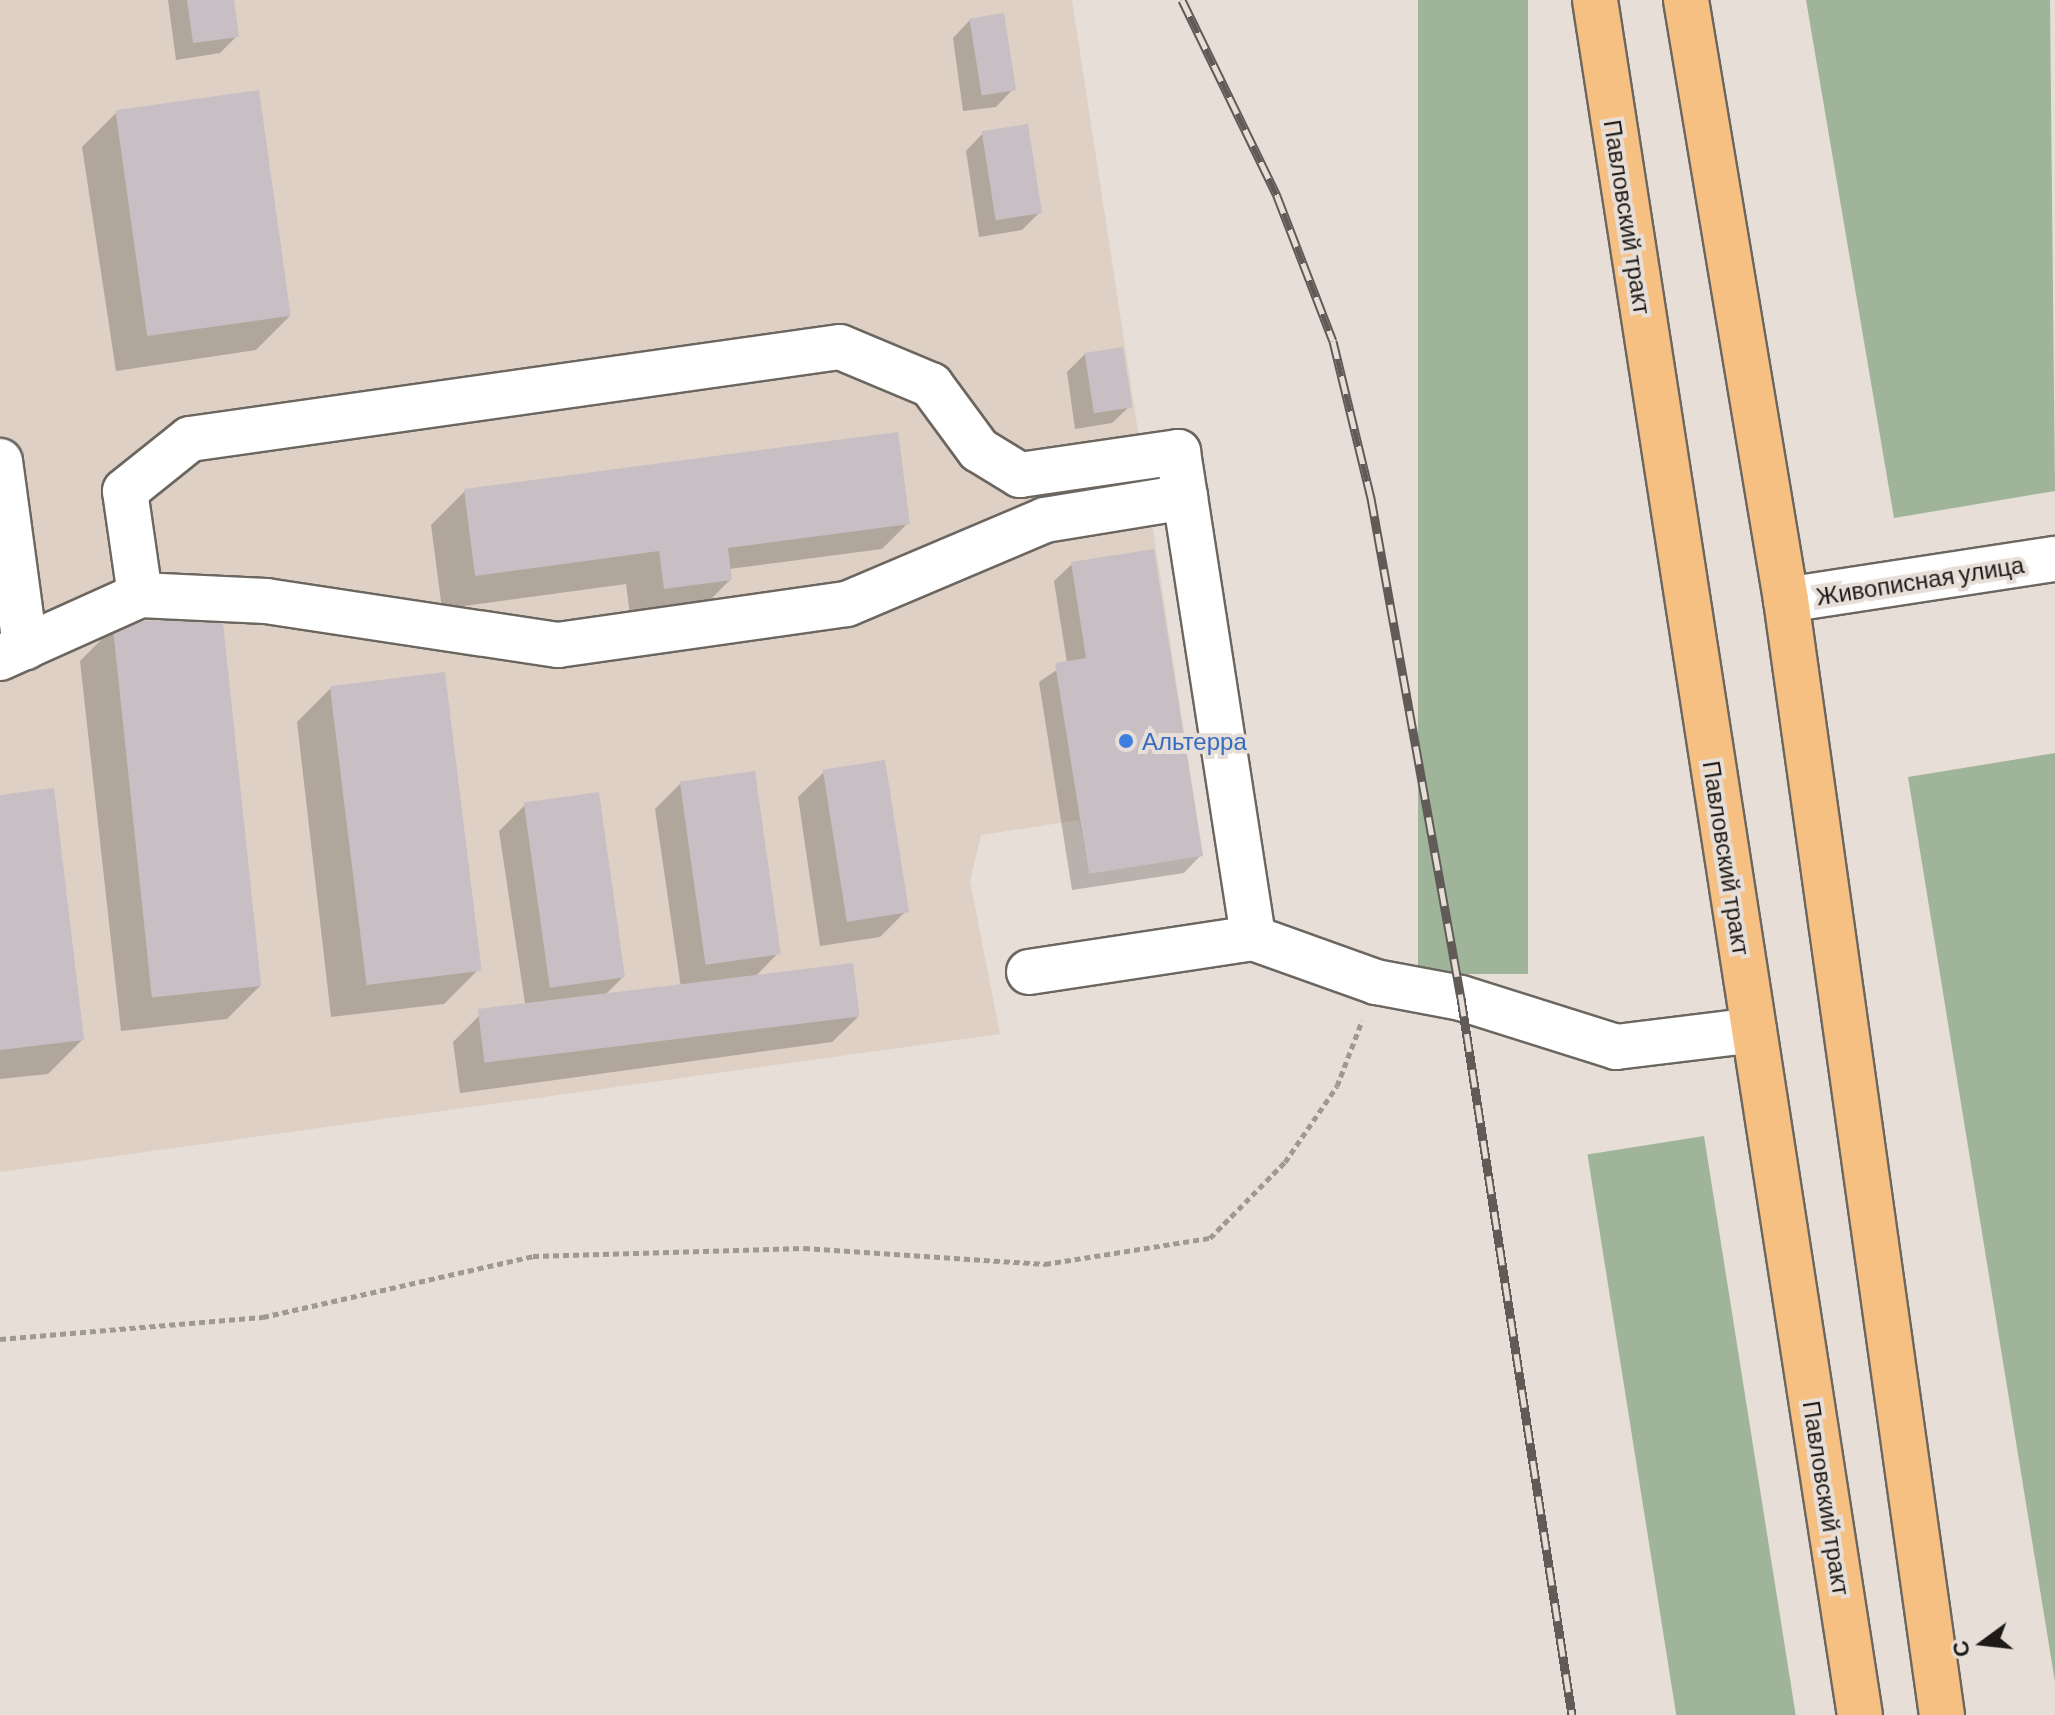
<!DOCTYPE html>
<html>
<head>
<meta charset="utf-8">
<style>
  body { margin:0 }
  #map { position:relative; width:2055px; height:1715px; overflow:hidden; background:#e6ded7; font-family:Barlow,sans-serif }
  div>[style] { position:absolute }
  .built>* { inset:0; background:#ded0c4 }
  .forest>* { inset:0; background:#a0b49a; transform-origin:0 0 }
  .shadow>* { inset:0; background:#0003 }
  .building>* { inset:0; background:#c8bfc4; transform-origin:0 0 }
  .path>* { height:5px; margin-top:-2.5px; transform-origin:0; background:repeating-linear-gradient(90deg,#9f9993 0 6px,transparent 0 10px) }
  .roads { filter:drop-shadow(2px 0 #6c6660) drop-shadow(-2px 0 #6c6660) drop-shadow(0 2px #6c6660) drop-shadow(0 -2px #6c6660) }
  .minor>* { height:44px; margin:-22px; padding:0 22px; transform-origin:22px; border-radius:22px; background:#fff }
  .highway>* { height:44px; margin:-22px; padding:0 22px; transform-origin:22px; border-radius:22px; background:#f6c083 }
  .rail>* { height:9px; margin-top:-4.5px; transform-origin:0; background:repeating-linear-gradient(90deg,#e6ded7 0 18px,#605b57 0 36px); box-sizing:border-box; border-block:2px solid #605b57 }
  .dots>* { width:22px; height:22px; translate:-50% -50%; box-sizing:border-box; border:4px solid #e6ded7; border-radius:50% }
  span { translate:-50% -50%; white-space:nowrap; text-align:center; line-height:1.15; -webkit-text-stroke:8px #e6ded7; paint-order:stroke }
  .street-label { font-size:24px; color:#1d1a17 }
  .shop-label { font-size:24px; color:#366cbe }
  .left { translate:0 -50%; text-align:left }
  .north { position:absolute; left:1943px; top:1603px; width:80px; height:80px; -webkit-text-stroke:6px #e6ded7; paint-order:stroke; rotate:255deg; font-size:22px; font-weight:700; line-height:32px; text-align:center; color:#1d1a17 }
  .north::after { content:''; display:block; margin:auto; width:28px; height:36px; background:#1d1a17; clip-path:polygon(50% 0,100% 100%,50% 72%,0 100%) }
</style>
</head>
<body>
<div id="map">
  <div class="built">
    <div style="clip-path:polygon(0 0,1072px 0,1203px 856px,1089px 874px,1079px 820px,981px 835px,970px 881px,1000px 1034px,0 1172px)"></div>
  </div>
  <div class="forest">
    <div style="left:1418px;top:0;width:110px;height:974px"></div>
    <div style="clip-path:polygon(1806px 0,2050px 0,2055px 491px,1894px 518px)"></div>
    <div style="clip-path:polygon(2055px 753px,2055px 1682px,1908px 777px)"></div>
    <div style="left:1704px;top:1136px;width:586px;height:118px;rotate:81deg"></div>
  </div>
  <div class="shadow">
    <div style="clip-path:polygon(168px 0,232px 0,237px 36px,220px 53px,176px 60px)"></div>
    <div style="clip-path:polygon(970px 20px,1013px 89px,996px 107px,963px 111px,953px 38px)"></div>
    <div style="clip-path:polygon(116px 113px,290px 316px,256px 350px,116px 371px,82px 147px)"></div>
    <div style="clip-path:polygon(983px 133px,1039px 213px,1022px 230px,979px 237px,966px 151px)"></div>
    <div style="clip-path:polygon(1085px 354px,1130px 406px,1112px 423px,1075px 429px,1067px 372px)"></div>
    <div style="clip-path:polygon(465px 491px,908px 523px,882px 549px,729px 569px,730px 580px,696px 614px,631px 622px,626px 584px,442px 609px,431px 525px)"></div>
    <div style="clip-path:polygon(1072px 564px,1201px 855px,1184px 873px,1072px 890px,1039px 682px,1067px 663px,1054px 581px)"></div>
    <div style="clip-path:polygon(114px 627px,261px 985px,227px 1019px,121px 1031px,80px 661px)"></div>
    <div style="clip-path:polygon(331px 688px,478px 970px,444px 1004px,331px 1017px,297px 722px)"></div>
    <div style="clip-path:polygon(824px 772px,906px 911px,880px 937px,820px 946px,798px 797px)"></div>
    <div style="clip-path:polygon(681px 783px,778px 953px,753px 979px,858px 1017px,832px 1042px,460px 1093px,453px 1042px,479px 1016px,526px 1010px,499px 831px,525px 805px,623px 977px,601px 999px,681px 988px,655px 809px)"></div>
    <div style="clip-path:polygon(0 797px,82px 1040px,48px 1074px,0 1079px)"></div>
  </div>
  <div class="building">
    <div style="clip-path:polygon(187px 0,234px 0,239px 37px,193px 43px)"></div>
    <div style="left:1004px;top:13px;width:78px;height:35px;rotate:81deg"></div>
    <div style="left:259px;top:90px;width:228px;height:145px;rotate:82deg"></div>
    <div style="left:1028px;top:124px;width:90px;height:47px;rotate:81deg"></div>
    <div style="left:1123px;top:347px;width:61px;height:39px;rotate:81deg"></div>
    <div style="clip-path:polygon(898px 432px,910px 524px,728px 548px,732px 580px,664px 589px,659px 551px,475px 576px,464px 489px)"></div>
    <div style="clip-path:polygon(1154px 549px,1203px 856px,1089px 874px,1055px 663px,1086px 658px,1071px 562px)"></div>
    <div style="left:222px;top:613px;width:375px;height:110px;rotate:84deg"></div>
    <div style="left:445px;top:672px;width:301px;height:116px;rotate:83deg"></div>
    <div style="left:885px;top:760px;width:154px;height:63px;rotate:81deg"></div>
    <div style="left:755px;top:771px;width:185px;height:76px;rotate:82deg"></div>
    <div style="clip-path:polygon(54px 788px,84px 1040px,0 1050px,0 795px)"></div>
    <div style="left:599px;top:792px;width:187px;height:76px;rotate:82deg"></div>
    <div style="left:853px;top:963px;width:54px;height:378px;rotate:83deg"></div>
  </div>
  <div class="path">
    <div style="left:0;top:1339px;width:264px;rotate:-4.8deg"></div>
    <div style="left:263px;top:1317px;width:277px;rotate:-12.7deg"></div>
    <div style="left:533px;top:1256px;width:271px;rotate:-1.7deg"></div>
    <div style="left:804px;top:1248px;width:242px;rotate:3.8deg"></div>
    <div style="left:1045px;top:1264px;width:167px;rotate:-9deg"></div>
    <div style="left:1210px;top:1238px;width:107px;rotate:-45.4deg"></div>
    <div style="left:1285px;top:1162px;width:92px;rotate:-55.6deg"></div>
    <div style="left:1337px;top:1086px;width:70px;rotate:-69deg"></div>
  </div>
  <div class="roads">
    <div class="minor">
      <div style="left:0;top:461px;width:188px;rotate:82.3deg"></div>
      <div style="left:140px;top:595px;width:105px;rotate:-98.2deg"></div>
      <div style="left:125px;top:491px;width:83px;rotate:-38.7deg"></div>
      <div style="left:190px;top:439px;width:656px;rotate:-8.06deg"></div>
      <div style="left:840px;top:347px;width:99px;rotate:22.7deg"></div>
      <div style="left:931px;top:385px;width:81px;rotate:53.6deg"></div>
      <div style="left:979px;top:450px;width:48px;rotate:31.4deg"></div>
      <div style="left:1020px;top:475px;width:160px;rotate:-8.3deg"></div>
      <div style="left:1178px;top:452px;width:46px;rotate:81.2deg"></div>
      <div style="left:1786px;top:600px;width:272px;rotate:-8.7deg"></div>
      <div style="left:0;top:658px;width:154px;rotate:-24.2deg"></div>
      <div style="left:140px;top:595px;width:126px;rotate:2.7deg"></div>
      <div style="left:266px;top:601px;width:295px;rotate:8.6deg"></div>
      <div style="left:558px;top:645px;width:292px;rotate:-8.1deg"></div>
      <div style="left:847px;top:604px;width:215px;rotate:-23deg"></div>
      <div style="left:1045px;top:520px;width:142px;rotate:-9.3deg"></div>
      <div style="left:1185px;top:497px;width:446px;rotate:81.2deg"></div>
      <div style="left:1029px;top:972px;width:227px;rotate:-8.6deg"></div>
      <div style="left:1253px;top:938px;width:131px;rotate:19.7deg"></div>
      <div style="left:1376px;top:982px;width:86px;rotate:10.7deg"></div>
      <div style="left:1461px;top:998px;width:163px;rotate:17.5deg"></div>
      <div style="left:1616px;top:1047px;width:139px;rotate:-7deg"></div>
    </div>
    <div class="highway">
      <div style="left:1595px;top:0;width:1735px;rotate:81.22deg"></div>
      <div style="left:1686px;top:0;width:608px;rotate:80.54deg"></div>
      <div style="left:1786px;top:600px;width:1126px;rotate:82.04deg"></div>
    </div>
  </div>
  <div class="rail">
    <div style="left:1182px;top:0;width:218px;rotate:64.1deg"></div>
    <div style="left:1277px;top:196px;width:155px;rotate:68.9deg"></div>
    <div style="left:1333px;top:341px;width:162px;rotate:76.4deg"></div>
    <div style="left:1371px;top:498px;width:508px;rotate:79.8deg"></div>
    <div style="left:1461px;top:998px;width:726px;rotate:81.2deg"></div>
  </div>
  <div class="dots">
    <div style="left:1126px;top:741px;background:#3f7fe0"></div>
  </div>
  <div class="street-label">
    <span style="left:1628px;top:217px;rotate:81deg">Павловский тракт</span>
    <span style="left:1920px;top:580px;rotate:-9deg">Живописная улица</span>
    <span style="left:1727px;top:858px;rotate:81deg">Павловский тракт</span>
    <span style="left:1827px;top:1498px;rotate:81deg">Павловский тракт</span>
  </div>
  <div class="shop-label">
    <span class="left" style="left:1142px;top:741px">Альтерра</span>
  </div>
  <div class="north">С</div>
</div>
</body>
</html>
